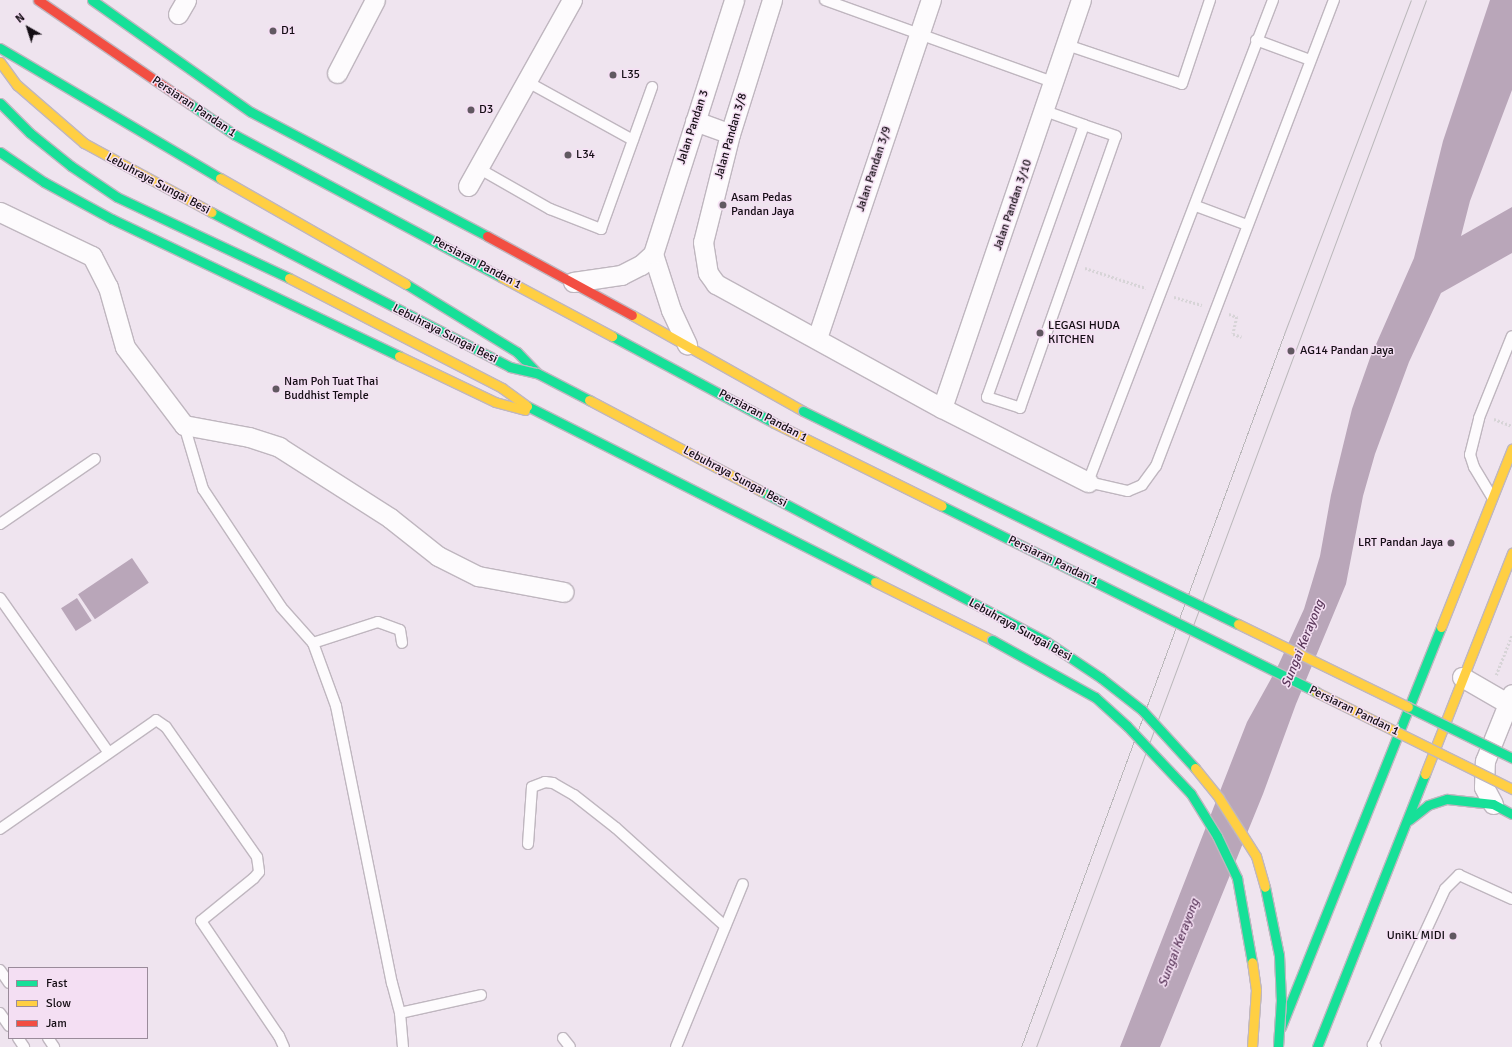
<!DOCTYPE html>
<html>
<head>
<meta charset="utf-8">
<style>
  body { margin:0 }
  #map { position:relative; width:1512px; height:1047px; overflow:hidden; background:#efe4ef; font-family:Signika,sans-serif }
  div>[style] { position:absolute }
  .water>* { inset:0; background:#b9a6b9; transform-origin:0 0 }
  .path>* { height:2.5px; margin-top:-1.25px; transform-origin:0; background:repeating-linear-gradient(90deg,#d7d4d7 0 2px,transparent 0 4px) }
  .roads { filter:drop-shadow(1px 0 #bfb6bf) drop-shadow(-1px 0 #bfb6bf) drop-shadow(0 1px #bfb6bf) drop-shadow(0 -1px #bfb6bf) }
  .lane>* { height:10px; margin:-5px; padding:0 5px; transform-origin:5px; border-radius:5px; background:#fdfbfd }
  .street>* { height:19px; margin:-9.5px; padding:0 9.5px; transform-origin:9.5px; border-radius:9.5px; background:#fdfbfd }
  .fast>* { height:9px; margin:-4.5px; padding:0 4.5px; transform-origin:4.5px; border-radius:4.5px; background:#16e098 }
  .slow>* { height:9px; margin:-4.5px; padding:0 4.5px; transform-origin:4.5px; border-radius:4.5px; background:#ffcf43 }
  .jam>* { height:9px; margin:-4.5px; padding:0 4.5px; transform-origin:4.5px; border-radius:4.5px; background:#f24e42 }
  .tram>* { height:1px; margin:-0.5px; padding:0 0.5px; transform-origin:0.5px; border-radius:0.5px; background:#bbb8bb }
  .bridges { filter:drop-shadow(1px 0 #bfb6bf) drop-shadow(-1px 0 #bfb6bf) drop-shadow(0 1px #bfb6bf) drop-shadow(0 -1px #bfb6bf) }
  .fast-bridge>* { height:9px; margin:-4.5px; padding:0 4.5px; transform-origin:4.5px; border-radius:4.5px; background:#16e098 }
  .slow-bridge>* { height:9px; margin:-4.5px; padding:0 4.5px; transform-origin:4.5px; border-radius:4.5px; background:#ffcf43 }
  .dots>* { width:11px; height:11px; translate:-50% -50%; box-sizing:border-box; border:2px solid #f4dff3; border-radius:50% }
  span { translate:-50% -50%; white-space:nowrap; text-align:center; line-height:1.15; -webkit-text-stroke:3px #f4dff3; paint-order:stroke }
  .poi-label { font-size:12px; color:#140d14 }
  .left { translate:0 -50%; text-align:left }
  .right { translate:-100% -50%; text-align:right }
  .street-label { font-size:12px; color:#140d14 }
  .water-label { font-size:13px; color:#5b385b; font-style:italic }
  .legend { position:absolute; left:8px; top:967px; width:140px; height:72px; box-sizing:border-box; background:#f4dff3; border:1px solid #9a8b9a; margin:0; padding:5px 7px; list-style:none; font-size:12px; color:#140d14 }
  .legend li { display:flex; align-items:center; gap:8px; height:20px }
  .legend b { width:20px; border:1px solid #9a8b9a }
  .north { position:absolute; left:8px; top:8px; width:40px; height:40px; -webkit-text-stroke:3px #f4dff3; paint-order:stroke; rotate:321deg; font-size:11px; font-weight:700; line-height:16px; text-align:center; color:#140d14 }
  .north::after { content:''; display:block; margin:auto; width:14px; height:18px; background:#140d14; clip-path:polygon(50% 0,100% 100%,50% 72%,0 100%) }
</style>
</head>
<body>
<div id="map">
  <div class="water">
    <div style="clip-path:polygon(1490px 0,1512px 0,1512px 90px,1470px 201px,1461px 236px,1512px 207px,1512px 253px,1441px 293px,1409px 362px,1375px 454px,1363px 496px,1346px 584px,1296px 704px,1263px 794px,1160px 1047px,1120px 1047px,1247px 722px,1277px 668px,1304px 609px,1320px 556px,1331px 495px,1352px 409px,1370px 358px,1414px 258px,1443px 141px)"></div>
    <div style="left:132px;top:558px;width:30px;height:65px;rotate:56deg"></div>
    <div style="left:77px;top:598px;width:27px;height:19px;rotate:57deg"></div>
  </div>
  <div class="path">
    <div style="left:1085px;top:268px;width:64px;rotate:18.2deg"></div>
    <div style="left:1174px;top:297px;width:29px;rotate:16deg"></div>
    <div style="left:1229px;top:314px;width:9px;rotate:21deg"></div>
    <div style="left:1237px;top:317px;width:17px;rotate:103deg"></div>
    <div style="left:1233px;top:334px;width:9px;rotate:18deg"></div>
    <div style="left:1494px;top:419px;width:19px;rotate:21deg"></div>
    <div style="left:1496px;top:675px;width:43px;rotate:-68.2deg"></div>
  </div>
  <div class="roads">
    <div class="lane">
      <div style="left:825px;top:0;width:245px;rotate:19.8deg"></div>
      <div style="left:1273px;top:0;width:516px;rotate:111deg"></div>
      <div style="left:1088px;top:482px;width:41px;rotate:12.7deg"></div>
      <div style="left:1128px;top:491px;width:15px;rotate:-23deg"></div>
      <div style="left:1142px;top:485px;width:24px;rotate:-54deg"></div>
      <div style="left:1156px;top:466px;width:499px;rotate:-69.1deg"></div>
      <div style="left:1256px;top:40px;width:58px;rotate:20.3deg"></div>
      <div style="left:1067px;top:45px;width:121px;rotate:18.7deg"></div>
      <div style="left:1182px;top:84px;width:89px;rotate:-71.6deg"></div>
      <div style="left:526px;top:81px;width:122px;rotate:28.9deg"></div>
      <div style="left:1045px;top:111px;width:41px;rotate:19.7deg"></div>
      <div style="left:1084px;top:125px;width:289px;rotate:109.6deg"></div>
      <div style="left:987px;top:397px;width:35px;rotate:18deg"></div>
      <div style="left:1020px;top:408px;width:288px;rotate:-70.6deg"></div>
      <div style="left:1116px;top:136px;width:34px;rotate:-161deg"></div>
      <div style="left:478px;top:168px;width:83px;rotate:29.7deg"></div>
      <div style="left:550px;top:209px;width:55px;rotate:21.4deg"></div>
      <div style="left:601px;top:229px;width:151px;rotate:-70.2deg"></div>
      <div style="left:1196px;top:206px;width:54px;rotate:20.4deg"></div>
      <div style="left:184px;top:425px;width:67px;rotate:73.5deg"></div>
      <div style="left:203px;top:489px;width:141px;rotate:56.5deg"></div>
      <div style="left:281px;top:607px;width:48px;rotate:48.4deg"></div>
      <div style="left:313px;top:643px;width:67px;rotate:69.9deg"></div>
      <div style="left:336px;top:706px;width:283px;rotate:78.6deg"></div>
      <div style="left:392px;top:983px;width:31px;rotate:75deg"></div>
      <div style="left:400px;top:1013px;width:83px;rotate:-12.5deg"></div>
      <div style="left:1492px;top:497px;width:35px;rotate:-121deg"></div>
      <div style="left:1474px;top:467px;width:13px;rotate:-108deg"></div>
      <div style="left:1470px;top:455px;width:38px;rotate:-76deg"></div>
      <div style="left:1479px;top:418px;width:88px;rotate:-68.1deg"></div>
      <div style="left:0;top:524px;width:115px;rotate:-34.4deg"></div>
      <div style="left:0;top:598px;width:189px;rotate:54.9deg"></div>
      <div style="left:313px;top:643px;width:68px;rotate:-17.9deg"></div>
      <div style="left:378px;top:622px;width:23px;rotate:20deg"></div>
      <div style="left:400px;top:630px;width:13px;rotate:81deg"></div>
      <div style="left:0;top:829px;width:190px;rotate:-34.9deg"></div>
      <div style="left:156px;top:720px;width:12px;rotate:35deg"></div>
      <div style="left:166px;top:727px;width:159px;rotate:55deg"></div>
      <div style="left:257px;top:857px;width:15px;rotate:82deg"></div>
      <div style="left:259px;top:872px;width:8px;rotate:130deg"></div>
      <div style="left:254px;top:878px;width:68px;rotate:140.9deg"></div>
      <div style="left:201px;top:921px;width:139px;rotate:55.9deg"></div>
      <div style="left:279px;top:1036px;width:12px;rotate:66deg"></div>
      <div style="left:528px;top:844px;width:57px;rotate:-86deg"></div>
      <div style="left:532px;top:787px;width:14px;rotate:-21deg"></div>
      <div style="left:545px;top:782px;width:8px;rotate:7deg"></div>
      <div style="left:553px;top:783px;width:24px;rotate:30deg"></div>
      <div style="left:574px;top:795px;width:53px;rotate:38.2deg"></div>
      <div style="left:616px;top:828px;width:147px;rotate:42deg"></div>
      <div style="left:0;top:970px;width:16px;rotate:55deg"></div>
      <div style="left:0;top:1013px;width:16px;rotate:55deg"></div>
      <div style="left:400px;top:1013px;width:34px;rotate:85deg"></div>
      <div style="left:18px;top:1038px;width:11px;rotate:56deg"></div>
      <div style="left:48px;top:1038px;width:11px;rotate:56deg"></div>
      <div style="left:563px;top:1038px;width:11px;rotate:52deg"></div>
      <div style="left:676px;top:1047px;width:176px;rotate:-67.7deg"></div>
      <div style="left:1376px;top:1047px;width:4px;rotate:-146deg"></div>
      <div style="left:1373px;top:1045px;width:172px;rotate:-65.2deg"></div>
      <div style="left:1445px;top:889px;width:20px;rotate:-45deg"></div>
      <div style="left:1459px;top:875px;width:58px;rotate:24.4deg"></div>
    </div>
    <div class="street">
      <div style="left:772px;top:0;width:140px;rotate:107.4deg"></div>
      <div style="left:730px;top:134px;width:111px;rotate:104deg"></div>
      <div style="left:703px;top:242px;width:31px;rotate:81deg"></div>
      <div style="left:708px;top:273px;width:14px;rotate:54deg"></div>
      <div style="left:716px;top:284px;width:258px;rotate:28.8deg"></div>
      <div style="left:942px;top:408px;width:164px;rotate:26.9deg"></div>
      <div style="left:178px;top:14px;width:16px;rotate:-60deg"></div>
      <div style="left:337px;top:73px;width:82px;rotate:-62.5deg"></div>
      <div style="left:695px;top:121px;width:37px;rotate:20deg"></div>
      <div style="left:468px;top:186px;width:213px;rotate:-60.8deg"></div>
      <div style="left:0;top:212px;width:102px;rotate:25.6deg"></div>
      <div style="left:92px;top:256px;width:35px;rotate:63deg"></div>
      <div style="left:108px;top:287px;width:62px;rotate:74.2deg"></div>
      <div style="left:125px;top:347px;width:98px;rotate:52.9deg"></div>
      <div style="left:184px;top:425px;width:66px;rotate:10.5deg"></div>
      <div style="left:249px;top:437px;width:32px;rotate:18deg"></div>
      <div style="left:279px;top:447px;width:132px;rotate:32.6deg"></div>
      <div style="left:390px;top:518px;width:61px;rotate:38.4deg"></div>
      <div style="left:438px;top:556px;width:45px;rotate:26.6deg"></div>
      <div style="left:478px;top:576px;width:87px;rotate:10.5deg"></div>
      <div style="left:653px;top:254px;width:59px;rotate:72.2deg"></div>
      <div style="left:671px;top:310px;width:38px;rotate:65deg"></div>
      <div style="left:573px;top:282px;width:49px;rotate:-8.3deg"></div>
      <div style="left:621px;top:275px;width:22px;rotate:-27deg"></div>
      <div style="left:641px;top:265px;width:16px;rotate:-43deg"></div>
      <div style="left:653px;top:254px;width:267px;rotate:-72.3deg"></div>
      <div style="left:817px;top:338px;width:357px;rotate:-71.4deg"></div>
      <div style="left:942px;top:408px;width:431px;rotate:-71.2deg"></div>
      <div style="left:1462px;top:677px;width:58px;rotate:30.1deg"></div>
      <div style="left:1493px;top:804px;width:19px;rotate:-118deg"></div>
      <div style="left:1484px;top:787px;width:26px;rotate:-88deg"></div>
      <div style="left:1485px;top:761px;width:72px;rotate:-68.1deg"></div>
    </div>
    <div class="fast">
      <div style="left:92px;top:0;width:194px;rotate:35.2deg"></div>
      <div style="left:251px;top:112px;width:267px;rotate:27.7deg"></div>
      <div style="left:0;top:48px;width:256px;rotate:30.6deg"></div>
      <div style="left:0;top:103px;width:42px;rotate:45deg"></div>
      <div style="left:30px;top:133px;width:53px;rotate:38.8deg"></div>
      <div style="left:71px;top:166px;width:55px;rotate:34deg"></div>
      <div style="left:117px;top:197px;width:190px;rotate:25.2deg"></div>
      <div style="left:190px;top:104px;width:55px;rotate:34.6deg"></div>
      <div style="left:235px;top:135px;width:302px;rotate:28.1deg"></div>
      <div style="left:0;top:152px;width:53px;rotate:34.3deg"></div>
      <div style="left:44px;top:182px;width:77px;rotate:28.6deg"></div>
      <div style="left:112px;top:219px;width:318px;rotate:25.5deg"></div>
      <div style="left:406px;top:284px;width:130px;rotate:31.5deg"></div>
      <div style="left:517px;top:352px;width:29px;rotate:46deg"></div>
      <div style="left:612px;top:336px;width:184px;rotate:28.2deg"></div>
      <div style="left:527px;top:406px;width:390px;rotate:26.8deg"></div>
      <div style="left:1409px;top:820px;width:24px;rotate:-38deg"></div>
      <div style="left:1428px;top:805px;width:20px;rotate:-18deg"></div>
      <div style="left:1447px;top:799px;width:46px;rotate:6.2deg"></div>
      <div style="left:1493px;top:804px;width:21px;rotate:28deg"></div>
      <div style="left:1281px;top:1027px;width:431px;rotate:-68.2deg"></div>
      <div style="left:1317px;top:1047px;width:294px;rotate:-68.4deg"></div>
    </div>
    <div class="slow">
      <div style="left:220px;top:178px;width:214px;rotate:29.7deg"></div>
      <div style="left:501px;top:277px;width:126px;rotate:28deg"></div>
      <div style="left:289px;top:278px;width:240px;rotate:27.3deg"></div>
      <div style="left:502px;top:388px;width:31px;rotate:36deg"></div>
      <div style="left:632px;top:315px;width:196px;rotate:29.3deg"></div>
      <div style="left:399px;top:356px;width:106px;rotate:25.6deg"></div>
      <div style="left:495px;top:402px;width:31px;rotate:15deg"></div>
      <div style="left:875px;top:582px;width:131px;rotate:26.4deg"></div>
      <div style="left:1441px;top:627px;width:192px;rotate:-68.3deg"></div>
      <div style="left:1425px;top:774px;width:238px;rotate:-68.5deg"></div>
    </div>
    <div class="jam">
      <div style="left:38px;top:0;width:184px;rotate:34.4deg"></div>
      <div style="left:487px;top:236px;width:165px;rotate:28.6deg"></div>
    </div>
  </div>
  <div class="tram">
    <div style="left:1021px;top:1047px;width:760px;rotate:-69.75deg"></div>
    <div style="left:1284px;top:334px;width:357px;rotate:-69.2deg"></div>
    <div style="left:1036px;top:1047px;width:1117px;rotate:-69.57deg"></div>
  </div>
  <div class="bridges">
    <div class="fast-bridge">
      <div style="left:211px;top:212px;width:337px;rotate:27.4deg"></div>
      <div style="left:510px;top:367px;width:28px;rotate:13deg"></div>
      <div style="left:537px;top:373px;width:59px;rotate:27.4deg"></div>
      <div style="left:803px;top:411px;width:484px;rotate:26.1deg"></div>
      <div style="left:761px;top:491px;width:323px;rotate:27.8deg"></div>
      <div style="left:1047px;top:642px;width:65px;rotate:33.7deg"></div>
      <div style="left:1101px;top:678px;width:52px;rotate:38deg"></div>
      <div style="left:1142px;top:710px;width:79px;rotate:47.6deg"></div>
      <div style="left:942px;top:506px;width:418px;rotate:26.4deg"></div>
      <div style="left:992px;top:640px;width:118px;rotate:29deg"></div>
      <div style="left:1095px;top:697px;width:43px;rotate:42.2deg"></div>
      <div style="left:1127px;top:726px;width:93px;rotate:46.7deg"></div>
      <div style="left:1191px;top:794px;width:49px;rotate:58.2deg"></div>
      <div style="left:1217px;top:836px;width:47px;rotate:64.5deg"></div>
      <div style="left:1237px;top:878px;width:85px;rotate:79.9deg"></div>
      <div style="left:1408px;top:707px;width:116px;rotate:26.1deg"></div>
      <div style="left:1265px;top:887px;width:69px;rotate:78.4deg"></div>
      <div style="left:1279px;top:955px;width:45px;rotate:87.5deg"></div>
      <div style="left:1281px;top:1000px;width:47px;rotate:93.7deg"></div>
    </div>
    <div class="slow-bridge">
      <div style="left:0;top:62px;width:29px;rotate:54deg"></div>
      <div style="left:17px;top:85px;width:89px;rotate:40.9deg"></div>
      <div style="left:84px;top:143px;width:145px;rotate:28.5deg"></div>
      <div style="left:589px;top:400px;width:195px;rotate:27.9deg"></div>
      <div style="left:774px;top:423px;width:187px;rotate:26.3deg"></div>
      <div style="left:1238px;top:624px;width:189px;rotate:26deg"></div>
      <div style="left:1316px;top:692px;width:219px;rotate:26.3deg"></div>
      <div style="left:1195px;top:768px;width:38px;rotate:51deg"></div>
      <div style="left:1219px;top:798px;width:69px;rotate:57.5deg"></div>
      <div style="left:1256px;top:856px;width:32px;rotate:74deg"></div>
      <div style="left:1252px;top:1047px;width:57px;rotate:-86deg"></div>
      <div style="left:1256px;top:990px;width:28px;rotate:-98deg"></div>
    </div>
  </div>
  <div class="dots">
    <div style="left:273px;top:31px;background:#615861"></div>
    <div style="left:613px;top:75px;background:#615861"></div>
    <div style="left:471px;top:110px;background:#615861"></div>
    <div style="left:568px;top:155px;background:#615861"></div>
    <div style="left:723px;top:205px;background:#615861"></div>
    <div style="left:1040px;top:333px;background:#615861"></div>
    <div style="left:1291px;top:351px;background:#615861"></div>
    <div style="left:276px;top:389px;background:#615861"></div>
    <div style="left:1451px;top:543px;background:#615861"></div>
    <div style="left:1453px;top:936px;background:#615861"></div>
  </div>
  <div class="poi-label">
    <span class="left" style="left:281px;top:31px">D1</span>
    <span class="left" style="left:621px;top:75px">L35</span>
    <span class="left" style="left:479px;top:110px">D3</span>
    <span class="left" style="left:576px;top:155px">L34</span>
    <span class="left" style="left:731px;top:205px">Asam Pedas<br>Pandan Jaya</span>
    <span class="left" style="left:1048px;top:333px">LEGASI HUDA<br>KITCHEN</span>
    <span class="left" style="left:1300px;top:351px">AG14 Pandan Jaya</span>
    <span class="left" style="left:284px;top:389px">Nam Poh Tuat Thai<br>Buddhist Temple</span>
    <span class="right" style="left:1443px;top:543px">LRT Pandan Jaya</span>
    <span class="right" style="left:1445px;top:936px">UniKL MIDI</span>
  </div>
  <div class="street-label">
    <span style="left:194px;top:107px;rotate:34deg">Persiaran Pandan 1</span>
    <span style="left:693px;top:127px;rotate:-72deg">Jalan Pandan 3</span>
    <span style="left:731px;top:136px;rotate:-74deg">Jalan Pandan 3/8</span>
    <span style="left:874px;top:169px;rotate:-72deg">Jalan Pandan 3/9</span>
    <span style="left:158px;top:184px;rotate:28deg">Lebuhraya Sungai Besi</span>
    <span style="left:1013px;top:205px;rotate:-71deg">Jalan Pandan 3/10</span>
    <span style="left:477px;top:263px;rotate:28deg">Persiaran Pandan 1</span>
    <span style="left:445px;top:334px;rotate:27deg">Lebuhraya Sungai Besi</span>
    <span style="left:763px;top:416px;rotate:28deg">Persiaran Pandan 1</span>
    <span style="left:735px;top:477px;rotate:28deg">Lebuhraya Sungai Besi</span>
    <span style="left:1053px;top:561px;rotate:26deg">Persiaran Pandan 1</span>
    <span style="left:1020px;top:630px;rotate:29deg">Lebuhraya Sungai Besi</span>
    <span style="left:1354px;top:711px;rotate:26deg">Persiaran Pandan 1</span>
  </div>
  <div class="water-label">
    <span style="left:1303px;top:644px;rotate:-68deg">Sungai Kerayong</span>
    <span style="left:1179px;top:943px;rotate:-69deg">Sungai Kerayong</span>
  </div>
  <ul class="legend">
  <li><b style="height:5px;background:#16e098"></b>Fast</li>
  <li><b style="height:5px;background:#ffcf43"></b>Slow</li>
  <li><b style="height:5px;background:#f24e42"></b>Jam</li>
  </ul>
  <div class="north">N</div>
</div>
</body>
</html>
